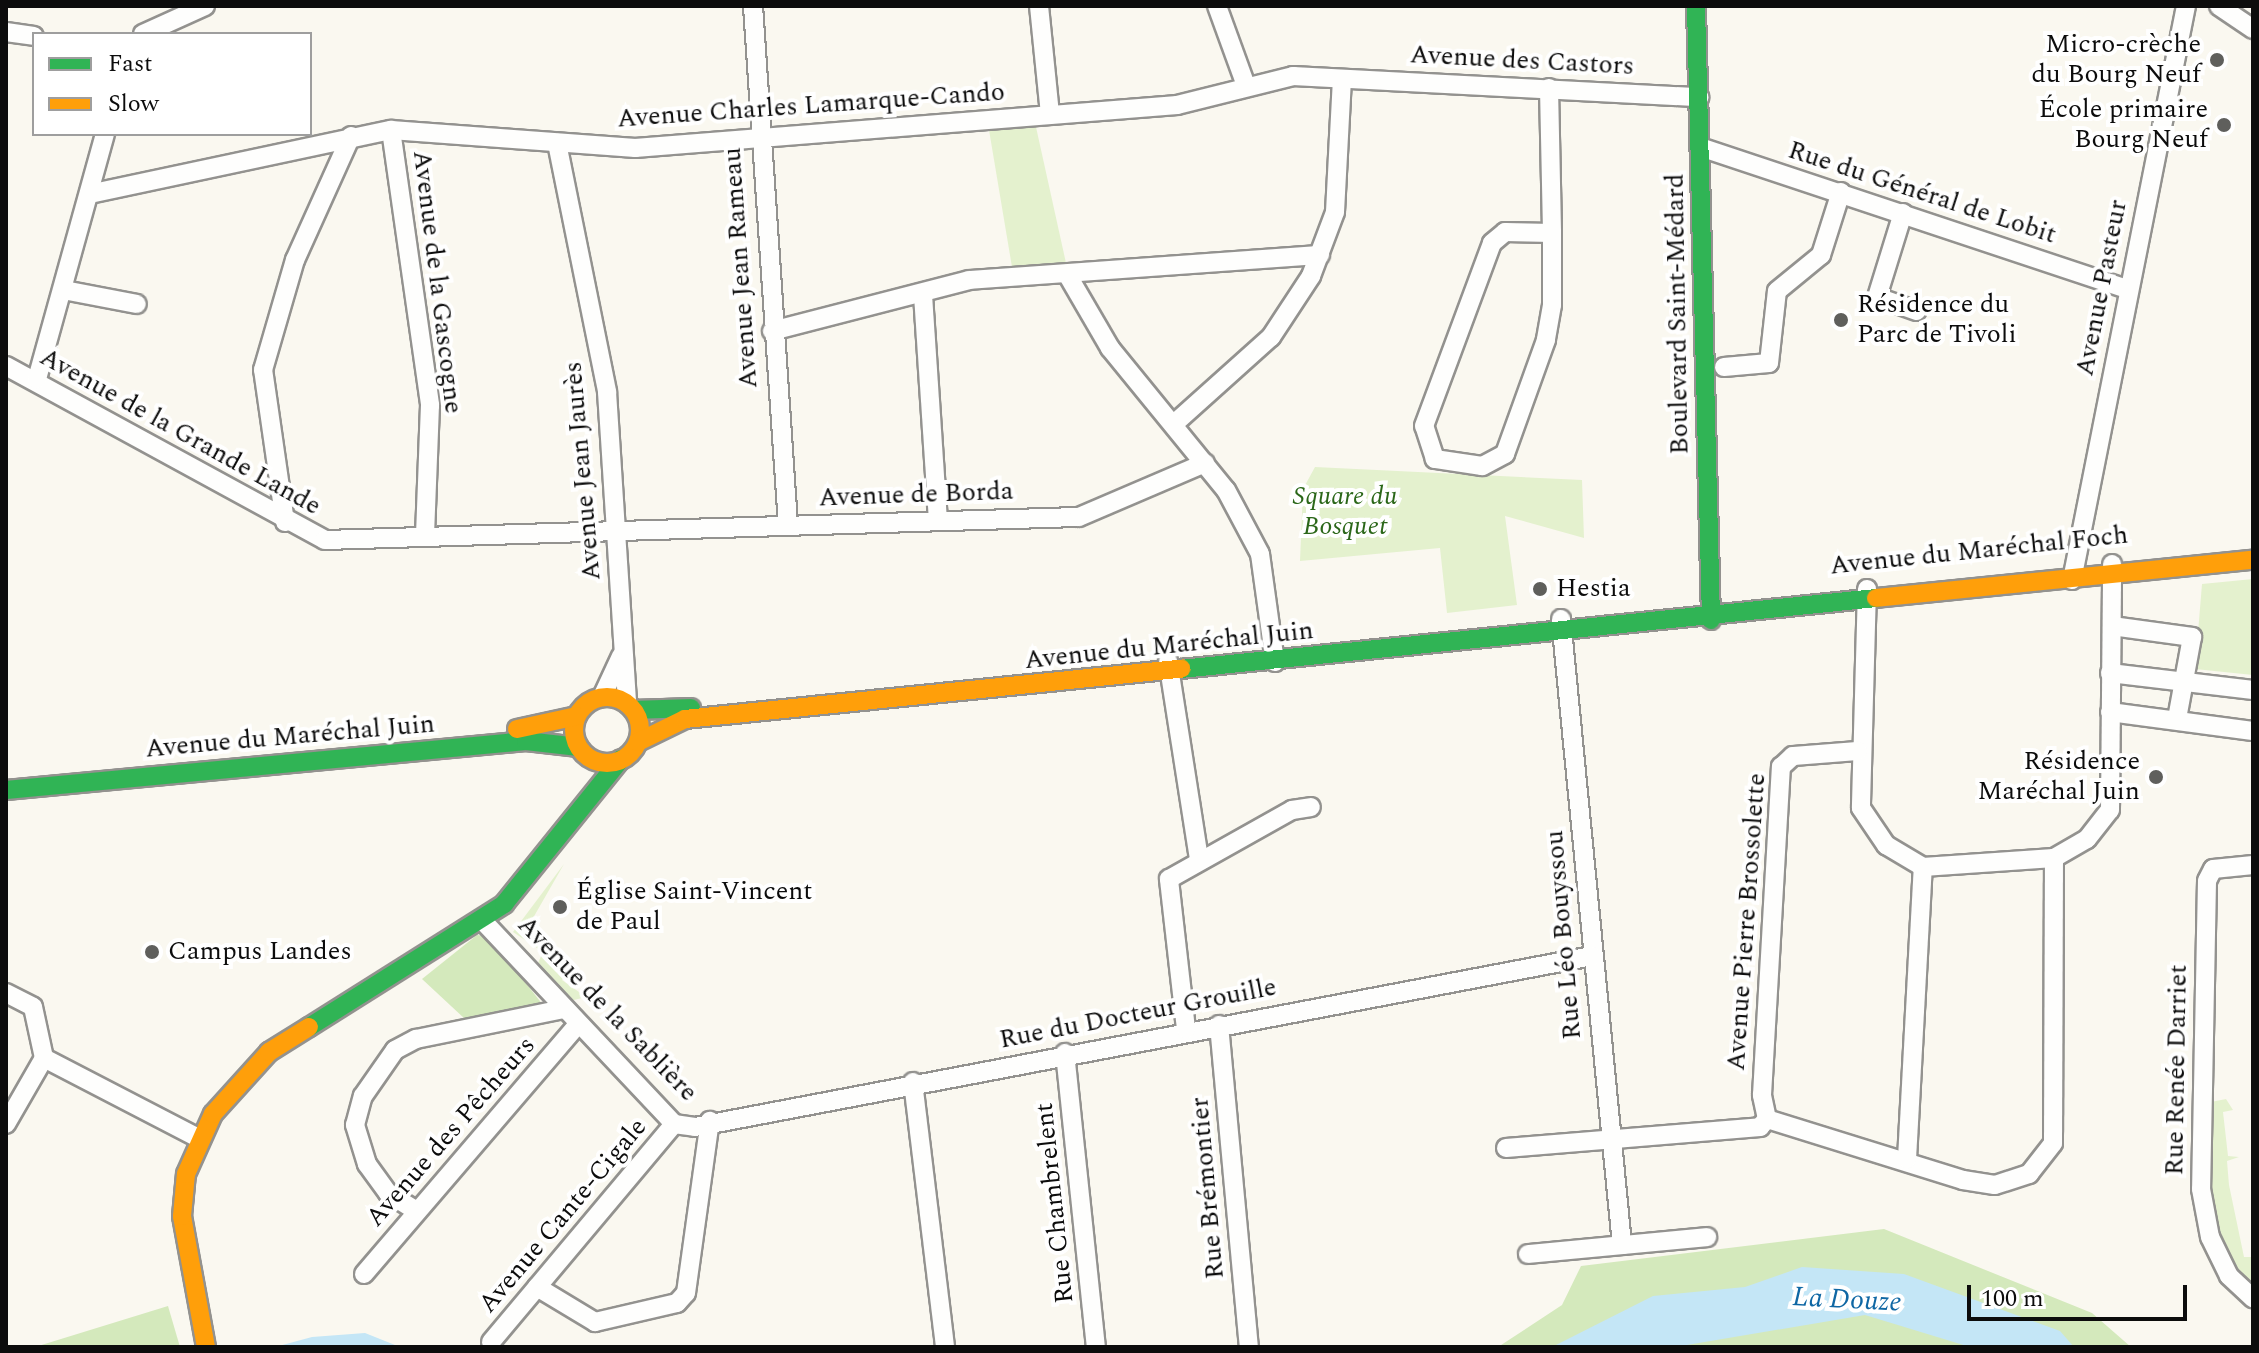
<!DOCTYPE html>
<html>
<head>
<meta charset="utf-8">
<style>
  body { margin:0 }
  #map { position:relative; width:2259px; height:1353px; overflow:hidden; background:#faf8f0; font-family:Spectral,serif }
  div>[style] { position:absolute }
  .green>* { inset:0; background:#e4f1ce }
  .forest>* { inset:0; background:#d4e9bc }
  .water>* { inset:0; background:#c4e6f6 }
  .roads { filter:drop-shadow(2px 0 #93928f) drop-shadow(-2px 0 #93928f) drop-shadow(0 2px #93928f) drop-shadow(0 -2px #93928f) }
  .street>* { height:18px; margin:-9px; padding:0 9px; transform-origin:9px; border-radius:9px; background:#fefefd }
  .fast>* { height:18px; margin:-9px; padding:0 9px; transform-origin:9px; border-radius:9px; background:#30b455 }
  .slow>* { height:18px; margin:-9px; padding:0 9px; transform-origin:9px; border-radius:9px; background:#ff9f0a }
  .slow>.ring { margin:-9px; padding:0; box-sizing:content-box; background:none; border:18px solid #ff9f0a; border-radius:50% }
  .dots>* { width:22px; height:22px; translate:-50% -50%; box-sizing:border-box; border:4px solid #fff; border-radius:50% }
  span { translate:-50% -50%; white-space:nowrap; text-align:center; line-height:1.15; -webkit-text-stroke:8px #fff; paint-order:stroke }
  .poi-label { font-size:26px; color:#0c0c0c }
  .right { translate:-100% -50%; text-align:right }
  .left { translate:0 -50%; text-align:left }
  .street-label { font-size:26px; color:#0c0c0c }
  .park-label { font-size:26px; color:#2b6719; font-style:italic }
  .water-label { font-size:28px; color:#0f67a4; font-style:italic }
  .frame { position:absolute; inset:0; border:8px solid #0c0c0c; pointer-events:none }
  .legend { position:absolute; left:32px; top:32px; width:280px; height:104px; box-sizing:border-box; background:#fff; border:2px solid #9e9e9e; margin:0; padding:10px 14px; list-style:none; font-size:24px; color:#0c0c0c }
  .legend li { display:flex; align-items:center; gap:16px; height:40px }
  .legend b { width:40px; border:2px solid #9e9e9e }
  .scale { position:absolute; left:1967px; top:1285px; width:220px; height:36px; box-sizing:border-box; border:4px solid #0c0c0c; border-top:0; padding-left:10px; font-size:24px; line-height:28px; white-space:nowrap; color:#0c0c0c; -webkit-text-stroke:6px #fff; paint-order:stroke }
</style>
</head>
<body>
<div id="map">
  <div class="green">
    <div style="clip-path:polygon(1036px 127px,1066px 263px,1012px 267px,989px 130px)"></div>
    <div style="clip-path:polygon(1315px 467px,1582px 480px,1584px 538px,1505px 516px,1517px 605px,1447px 613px,1440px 548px,1300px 561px,1303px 489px)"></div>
    <div style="clip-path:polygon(2253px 579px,2253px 675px,2195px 669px,2202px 584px)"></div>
    <div style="clip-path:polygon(564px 864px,525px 932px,571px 964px,562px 980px,586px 997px,570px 1001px,538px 963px,543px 952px,513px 932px)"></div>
    <div style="clip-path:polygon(2226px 1099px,2233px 1110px,2223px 1112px,2228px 1156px,2239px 1157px,2227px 1161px,2229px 1185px,2244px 1257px,2253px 1257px,2253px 1290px,2232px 1264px,2210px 1203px,2211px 1102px)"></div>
  </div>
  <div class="forest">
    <div style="clip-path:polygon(477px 935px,489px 936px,543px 1005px,465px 1019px,422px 979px)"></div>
    <div style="clip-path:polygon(1884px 1229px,2092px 1313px,2131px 1347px,1498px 1347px,1562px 1305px,1581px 1266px)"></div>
    <div style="clip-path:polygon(168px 1306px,180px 1347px,35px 1347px)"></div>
  </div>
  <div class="water">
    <div style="clip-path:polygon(1802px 1267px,1904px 1274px,2060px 1331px,2074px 1347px,1970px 1347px,1865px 1315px,1675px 1347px,1552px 1347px,1653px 1296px,1745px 1287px)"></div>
    <div style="clip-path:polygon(365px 1333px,400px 1347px,275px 1347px,312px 1337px)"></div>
  </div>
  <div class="roads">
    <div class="street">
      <div style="left:753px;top:6px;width:520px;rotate:86.14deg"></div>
      <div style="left:1039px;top:6px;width:109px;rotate:84.2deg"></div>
      <div style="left:1217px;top:6px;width:82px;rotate:70deg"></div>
      <div style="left:2219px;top:6px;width:41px;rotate:34.1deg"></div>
      <div style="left:6px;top:32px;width:28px;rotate:8deg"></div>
      <div style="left:143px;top:34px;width:68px;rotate:-24.3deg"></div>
      <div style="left:1549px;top:88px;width:145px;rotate:88.8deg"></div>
      <div style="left:1552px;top:233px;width:72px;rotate:90deg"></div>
      <div style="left:1552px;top:305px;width:36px;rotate:100deg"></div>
      <div style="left:1546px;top:340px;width:121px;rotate:109.8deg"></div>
      <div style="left:1505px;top:454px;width:26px;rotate:152deg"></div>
      <div style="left:1482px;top:466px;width:48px;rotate:-171.5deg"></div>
      <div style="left:1435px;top:459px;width:35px;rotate:-108deg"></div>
      <div style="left:1424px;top:426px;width:195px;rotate:-69.6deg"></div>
      <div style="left:1492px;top:243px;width:17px;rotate:-40deg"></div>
      <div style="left:1505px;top:232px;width:47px;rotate:1.2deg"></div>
      <div style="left:391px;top:130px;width:278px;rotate:81.9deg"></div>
      <div style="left:430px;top:405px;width:132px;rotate:92.2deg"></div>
      <div style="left:557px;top:143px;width:254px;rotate:78.6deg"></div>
      <div style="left:607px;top:392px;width:312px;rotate:86.3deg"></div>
      <div style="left:1700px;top:147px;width:450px;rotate:18.4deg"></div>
      <div style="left:94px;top:193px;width:304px;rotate:-12deg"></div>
      <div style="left:391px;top:130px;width:245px;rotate:4.2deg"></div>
      <div style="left:635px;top:148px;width:544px;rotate:-4.54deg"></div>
      <div style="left:1177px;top:105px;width:120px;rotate:-14deg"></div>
      <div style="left:1293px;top:76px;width:407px;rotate:3deg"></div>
      <div style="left:1903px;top:213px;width:88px;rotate:107.2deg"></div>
      <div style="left:1877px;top:297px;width:42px;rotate:19.3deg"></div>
      <div style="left:1067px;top:274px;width:86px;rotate:59.8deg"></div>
      <div style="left:1110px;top:348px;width:183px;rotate:50.8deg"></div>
      <div style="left:1226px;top:490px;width:72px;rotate:62deg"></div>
      <div style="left:1260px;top:554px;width:109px;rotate:82.1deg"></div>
      <div style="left:64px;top:290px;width:74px;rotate:10.9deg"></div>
      <div style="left:923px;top:295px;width:226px;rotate:86.2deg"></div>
      <div style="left:772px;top:331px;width:203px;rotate:-14.5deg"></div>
      <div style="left:969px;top:280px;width:352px;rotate:-4.1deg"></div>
      <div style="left:6px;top:366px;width:363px;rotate:28.6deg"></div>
      <div style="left:325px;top:540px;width:754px;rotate:-1.75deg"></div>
      <div style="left:1079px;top:517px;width:137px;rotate:-23.2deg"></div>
      <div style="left:1724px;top:367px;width:45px;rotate:-5.1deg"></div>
      <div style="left:1769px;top:363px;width:72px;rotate:-83.7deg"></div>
      <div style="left:1777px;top:291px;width:57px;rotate:-39.3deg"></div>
      <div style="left:1821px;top:255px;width:66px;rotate:-72.4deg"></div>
      <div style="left:37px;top:379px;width:254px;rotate:-74.5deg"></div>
      <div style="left:1175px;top:423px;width:129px;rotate:-41.9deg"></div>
      <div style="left:1271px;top:337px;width:73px;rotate:-56.7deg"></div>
      <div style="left:1311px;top:276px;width:68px;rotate:-69.4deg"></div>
      <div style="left:1335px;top:212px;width:133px;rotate:-87deg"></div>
      <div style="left:285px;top:522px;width:154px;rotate:-98.2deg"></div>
      <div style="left:263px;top:370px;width:115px;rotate:-73.8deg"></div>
      <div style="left:295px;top:260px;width:136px;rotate:-65.7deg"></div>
      <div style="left:2072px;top:580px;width:585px;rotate:-78.77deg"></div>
      <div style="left:1867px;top:589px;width:219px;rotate:91.6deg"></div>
      <div style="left:1861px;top:808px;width:45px;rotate:56deg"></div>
      <div style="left:1886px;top:845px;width:43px;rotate:30.7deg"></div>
      <div style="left:1561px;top:619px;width:629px;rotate:84.43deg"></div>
      <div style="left:2112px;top:626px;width:81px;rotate:7.8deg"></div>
      <div style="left:2192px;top:637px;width:83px;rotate:100.4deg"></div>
      <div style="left:1168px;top:661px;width:200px;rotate:81.1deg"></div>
      <div style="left:2110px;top:673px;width:144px;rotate:6.8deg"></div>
      <div style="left:602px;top:697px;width:45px;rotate:-65.1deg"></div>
      <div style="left:2110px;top:712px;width:144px;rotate:7.6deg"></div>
      <div style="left:2253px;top:865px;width:40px;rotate:174.3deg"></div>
      <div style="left:2213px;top:869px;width:13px;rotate:117deg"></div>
      <div style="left:2207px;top:881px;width:308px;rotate:91.1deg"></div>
      <div style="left:2201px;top:1189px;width:49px;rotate:79.4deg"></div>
      <div style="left:2210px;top:1237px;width:43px;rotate:64deg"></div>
      <div style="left:2229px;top:1276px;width:33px;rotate:43deg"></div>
      <div style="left:1923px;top:867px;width:131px;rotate:-3.9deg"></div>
      <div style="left:483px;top:921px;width:279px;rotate:46.7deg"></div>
      <div style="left:674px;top:1124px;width:21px;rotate:8deg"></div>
      <div style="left:695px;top:1127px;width:913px;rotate:-10.79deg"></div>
      <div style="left:6px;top:993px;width:30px;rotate:27deg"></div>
      <div style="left:33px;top:1007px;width:52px;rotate:77.8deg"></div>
      <div style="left:44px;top:1058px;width:76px;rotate:119.9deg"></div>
      <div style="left:1219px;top:1025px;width:323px;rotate:84.7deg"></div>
      <div style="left:1186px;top:1029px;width:151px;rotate:-96.5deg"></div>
      <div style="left:1169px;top:879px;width:141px;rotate:-29.3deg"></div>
      <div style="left:1292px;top:810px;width:19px;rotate:-9deg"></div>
      <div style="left:1065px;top:1053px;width:296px;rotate:84deg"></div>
      <div style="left:44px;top:1058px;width:176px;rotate:27.4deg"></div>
      <div style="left:913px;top:1082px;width:267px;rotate:83.1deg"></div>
      <div style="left:1767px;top:1119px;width:25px;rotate:-102deg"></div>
      <div style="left:1762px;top:1095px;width:329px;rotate:-86.7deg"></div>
      <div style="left:1781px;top:767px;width:16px;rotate:-43deg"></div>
      <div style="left:1793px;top:756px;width:65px;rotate:-4.4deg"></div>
      <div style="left:1506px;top:1148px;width:255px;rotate:-4.7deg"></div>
      <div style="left:1760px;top:1127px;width:11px;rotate:-49deg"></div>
      <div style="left:1767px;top:1119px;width:205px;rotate:17.3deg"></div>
      <div style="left:1963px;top:1180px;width:32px;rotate:9deg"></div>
      <div style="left:1995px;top:1185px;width:36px;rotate:-18deg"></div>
      <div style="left:2029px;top:1174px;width:39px;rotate:-52deg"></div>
      <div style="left:2053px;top:1143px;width:285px;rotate:-89.8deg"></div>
      <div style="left:2054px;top:858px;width:38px;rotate:-30deg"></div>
      <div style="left:2087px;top:839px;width:37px;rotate:-52deg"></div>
      <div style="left:2110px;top:810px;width:246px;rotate:-89.5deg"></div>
      <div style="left:1907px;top:1159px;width:292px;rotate:-86.9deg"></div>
      <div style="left:415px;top:1210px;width:32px;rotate:-148deg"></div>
      <div style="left:388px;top:1193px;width:36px;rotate:-126deg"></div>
      <div style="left:367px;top:1164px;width:41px;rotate:-107.1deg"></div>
      <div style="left:355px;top:1125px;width:30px;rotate:-75deg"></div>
      <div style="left:363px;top:1096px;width:56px;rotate:-55.2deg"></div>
      <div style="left:395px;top:1050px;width:24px;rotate:-28deg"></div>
      <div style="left:416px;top:1039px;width:151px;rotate:-11.5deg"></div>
      <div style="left:1528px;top:1254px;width:180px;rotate:-5.4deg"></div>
      <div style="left:364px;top:1274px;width:329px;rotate:-49.4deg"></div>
      <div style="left:537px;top:1287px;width:68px;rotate:31.1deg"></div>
      <div style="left:595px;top:1322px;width:84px;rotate:-13deg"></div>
      <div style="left:677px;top:1303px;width:13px;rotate:-48deg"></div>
      <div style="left:686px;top:1293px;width:174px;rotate:-82.1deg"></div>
      <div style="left:491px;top:1342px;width:285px;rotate:-50deg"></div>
    </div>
    <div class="fast">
      <div style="left:1696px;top:6px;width:614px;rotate:88.6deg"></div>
      <div style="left:1181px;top:669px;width:699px;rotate:-5.83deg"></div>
      <div style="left:634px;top:710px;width:57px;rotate:-2deg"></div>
      <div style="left:6px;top:790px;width:522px;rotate:-5.38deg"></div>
      <div style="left:526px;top:741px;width:53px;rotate:6.5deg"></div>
      <div style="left:309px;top:1027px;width:231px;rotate:-32.2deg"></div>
      <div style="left:504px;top:904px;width:186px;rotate:-51.1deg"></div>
    </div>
    <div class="slow">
      <div style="left:1876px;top:598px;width:379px;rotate:-5.8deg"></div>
      <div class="ring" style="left:574px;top:697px;width:48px;height:48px"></div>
      <div style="left:517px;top:729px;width:61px;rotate:-12.2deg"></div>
      <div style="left:638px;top:742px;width:52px;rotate:-26.1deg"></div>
      <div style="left:685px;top:719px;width:499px;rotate:-5.8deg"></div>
      <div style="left:206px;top:1347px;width:133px;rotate:-100.4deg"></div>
      <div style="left:182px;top:1216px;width:42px;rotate:-84.6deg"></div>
      <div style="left:186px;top:1174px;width:66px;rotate:-65.8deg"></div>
      <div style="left:213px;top:1114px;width:84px;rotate:-47.9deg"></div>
      <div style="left:269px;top:1052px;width:47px;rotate:-32deg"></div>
    </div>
  </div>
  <div class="dots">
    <div style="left:2217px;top:60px;background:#5f5f5c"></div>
    <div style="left:2224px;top:125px;background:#5f5f5c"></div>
    <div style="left:1841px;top:320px;background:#5f5f5c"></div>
    <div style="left:1540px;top:589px;background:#5f5f5c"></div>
    <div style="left:2156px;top:777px;background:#5f5f5c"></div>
    <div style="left:560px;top:907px;background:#5f5f5c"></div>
    <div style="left:152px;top:952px;background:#5f5f5c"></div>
  </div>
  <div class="poi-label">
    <span class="right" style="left:2201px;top:60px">Micro-crèche<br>du Bourg Neuf</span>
    <span class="right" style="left:2208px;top:125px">École primaire<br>Bourg Neuf</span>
    <span class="left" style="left:1857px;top:320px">Résidence du<br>Parc de Tivoli</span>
    <span class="left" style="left:1556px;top:589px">Hestia</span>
    <span class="right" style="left:2140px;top:777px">Résidence<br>Maréchal Juin</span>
    <span class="left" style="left:576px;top:907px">Église Saint-Vincent<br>de Paul</span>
    <span class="left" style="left:168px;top:952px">Campus Landes</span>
  </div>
  <div class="street-label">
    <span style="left:1522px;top:61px;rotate:3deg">Avenue des Castors</span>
    <span style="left:811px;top:106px;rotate:-4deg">Avenue Charles Lamarque-Cando</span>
    <span style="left:1922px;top:193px;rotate:18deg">Rue du Général de Lobit</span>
    <span style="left:741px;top:268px;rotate:-94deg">Avenue Jean Rameau</span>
    <span style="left:437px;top:282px;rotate:83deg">Avenue de la Gascogne</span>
    <span style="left:2102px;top:288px;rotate:-79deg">Avenue Pasteur</span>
    <span style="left:1678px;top:314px;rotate:-91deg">Boulevard Saint-Médard</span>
    <span style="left:180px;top:432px;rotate:29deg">Avenue de la Grande Lande</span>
    <span style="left:583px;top:471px;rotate:-95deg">Avenue Jean Jaurès</span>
    <span style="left:916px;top:495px;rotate:-2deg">Avenue de Borda</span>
    <span style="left:1979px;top:551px;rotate:-6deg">Avenue du Maréchal Foch</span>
    <span style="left:1169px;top:646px;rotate:-6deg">Avenue du Maréchal Juin</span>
    <span style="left:290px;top:737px;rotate:-5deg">Avenue du Maréchal Juin</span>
    <span style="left:1747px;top:922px;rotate:-86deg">Avenue Pierre Brossolette</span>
    <span style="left:1564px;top:935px;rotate:-95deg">Rue Léo Bouyssou</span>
    <span style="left:607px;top:1009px;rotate:46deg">Avenue de la Sablière</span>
    <span style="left:1138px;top:1014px;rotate:-11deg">Rue du Docteur Grouille</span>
    <span style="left:2177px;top:1070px;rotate:-89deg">Rue Renée Darriet</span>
    <span style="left:451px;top:1132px;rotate:-49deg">Avenue des Pêcheurs</span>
    <span style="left:1208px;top:1188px;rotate:-95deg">Rue Brémontier</span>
    <span style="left:1055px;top:1203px;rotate:-96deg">Rue Chambrelent</span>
    <span style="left:563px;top:1216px;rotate:-50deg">Avenue Cante-Cigale</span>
  </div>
  <div class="park-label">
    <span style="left:1345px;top:512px">Square du<br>Bosquet</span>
  </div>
  <div class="water-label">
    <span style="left:1847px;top:1300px;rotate:3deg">La Douze</span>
  </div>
  <div class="frame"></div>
  <ul class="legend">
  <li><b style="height:10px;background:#30b455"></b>Fast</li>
  <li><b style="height:10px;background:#ff9f0a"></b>Slow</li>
  </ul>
  <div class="scale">100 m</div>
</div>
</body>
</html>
